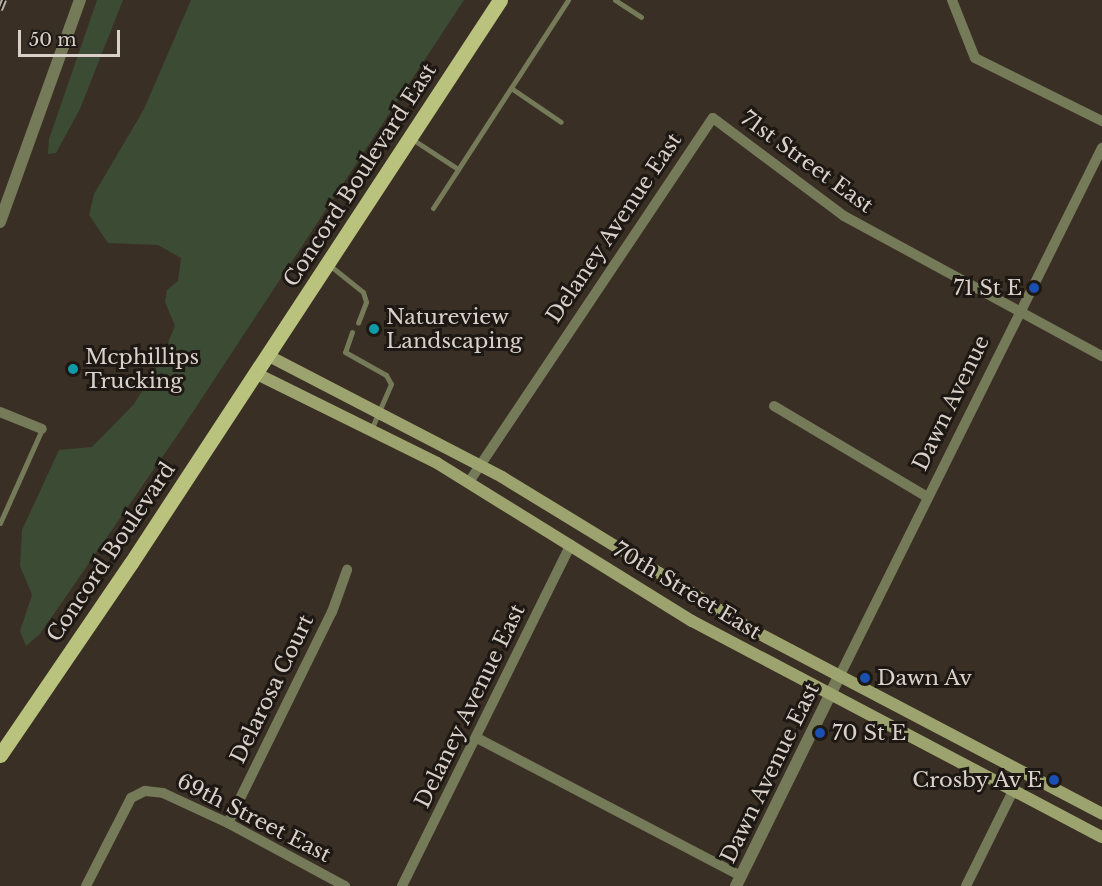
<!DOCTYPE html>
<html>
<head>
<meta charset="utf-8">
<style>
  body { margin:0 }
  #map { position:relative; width:1102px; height:886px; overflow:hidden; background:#3a2f24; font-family:"Libre Baskerville",serif }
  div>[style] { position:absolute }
  .green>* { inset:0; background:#3c4b34 }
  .service>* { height:5px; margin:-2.5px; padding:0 2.5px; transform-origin:2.5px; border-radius:2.5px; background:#757a59 }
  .minor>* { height:10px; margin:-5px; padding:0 5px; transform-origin:5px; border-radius:5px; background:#757a59 }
  .tertiary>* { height:12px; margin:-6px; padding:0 6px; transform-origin:6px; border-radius:6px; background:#757a59 }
  .secondary>* { height:12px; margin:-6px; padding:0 6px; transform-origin:6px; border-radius:6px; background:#9ca36e }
  .primary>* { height:15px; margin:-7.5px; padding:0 7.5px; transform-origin:7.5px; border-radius:7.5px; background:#b9c37e }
  .rail>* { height:6px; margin-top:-3px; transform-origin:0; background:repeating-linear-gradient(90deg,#1d1813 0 11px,#b5aca4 0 22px); box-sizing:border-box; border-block:2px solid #b5aca4 }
  .dots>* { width:16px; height:16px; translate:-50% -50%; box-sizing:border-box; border:3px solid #1d1813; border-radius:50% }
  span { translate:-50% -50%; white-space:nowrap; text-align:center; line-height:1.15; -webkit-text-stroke:6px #1d1813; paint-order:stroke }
  .street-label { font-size:21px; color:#d8d0c9 }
  .poi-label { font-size:21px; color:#d8d0c9 }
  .right { translate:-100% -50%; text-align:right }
  .left { translate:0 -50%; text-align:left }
  .scale { position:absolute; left:18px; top:30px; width:102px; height:27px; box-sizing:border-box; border:3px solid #d8d0c9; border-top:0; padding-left:8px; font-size:18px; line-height:21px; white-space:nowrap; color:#d8d0c9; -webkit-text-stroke:4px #1d1813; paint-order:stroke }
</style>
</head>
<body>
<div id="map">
  <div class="green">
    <div style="clip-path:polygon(97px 0,123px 0,80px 109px,56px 153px,48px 154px,49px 139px)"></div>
    <div style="clip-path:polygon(191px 0,464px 0,183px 427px,40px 634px,26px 646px,20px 631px,32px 595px,20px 566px,22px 530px,59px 450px,92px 447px,134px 404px,160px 362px,175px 326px,165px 302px,167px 290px,178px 281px,181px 258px,158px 245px,108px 243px,89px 215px,94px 194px,144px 109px)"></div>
  </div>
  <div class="service">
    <div style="left:615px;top:0;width:31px;rotate:33deg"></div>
    <div style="left:511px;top:88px;width:60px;rotate:34.2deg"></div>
    <div style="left:412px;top:139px;width:55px;rotate:33.1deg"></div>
    <div style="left:433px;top:208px;width:248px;rotate:-57deg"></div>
    <div style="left:328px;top:264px;width:45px;rotate:38.7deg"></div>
    <div style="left:363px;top:292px;width:10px;rotate:73deg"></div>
    <div style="left:366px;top:302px;width:22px;rotate:111deg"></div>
    <div style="left:352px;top:332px;width:21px;rotate:109deg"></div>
    <div style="left:345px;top:352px;width:47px;rotate:29.3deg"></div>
    <div style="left:386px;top:375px;width:10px;rotate:61deg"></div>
    <div style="left:391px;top:384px;width:50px;rotate:113.5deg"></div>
    <div style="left:0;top:523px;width:103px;rotate:-65.9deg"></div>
  </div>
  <div class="minor">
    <div style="left:952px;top:0;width:62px;rotate:68.4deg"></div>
    <div style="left:975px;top:58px;width:142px;rotate:26.4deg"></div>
    <div style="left:774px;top:406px;width:178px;rotate:30.7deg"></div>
    <div style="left:0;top:412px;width:45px;rotate:22deg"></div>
    <div style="left:469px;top:482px;width:438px;rotate:-56.2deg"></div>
    <div style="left:713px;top:118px;width:164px;rotate:36.8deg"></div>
    <div style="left:844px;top:216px;width:294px;rotate:28.5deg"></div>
    <div style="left:839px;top:677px;width:591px;rotate:-63.57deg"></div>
    <div style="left:477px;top:738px;width:298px;rotate:27.6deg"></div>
    <div style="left:228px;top:823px;width:235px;rotate:-63.8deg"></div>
    <div style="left:332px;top:612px;width:45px;rotate:-70.3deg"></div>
    <div style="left:86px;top:886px;width:99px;rotate:-62.9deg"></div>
    <div style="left:131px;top:798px;width:16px;rotate:-27deg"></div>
    <div style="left:145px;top:791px;width:18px;rotate:6deg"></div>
    <div style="left:163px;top:793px;width:72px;rotate:24.8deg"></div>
    <div style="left:228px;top:823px;width:133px;rotate:28.3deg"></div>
    <div style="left:402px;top:886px;width:381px;rotate:-63.7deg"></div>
    <div style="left:966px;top:886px;width:106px;rotate:-63.7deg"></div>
  </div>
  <div class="tertiary">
    <div style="left:0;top:222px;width:236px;rotate:-70.2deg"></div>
    <div style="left:736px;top:886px;width:233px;rotate:-63.8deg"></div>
  </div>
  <div class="secondary">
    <div style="left:267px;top:355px;width:265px;rotate:27.4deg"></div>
    <div style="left:502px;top:477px;width:298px;rotate:31.4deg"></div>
    <div style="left:756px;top:632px;width:391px;rotate:27.7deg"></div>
    <div style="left:255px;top:373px;width:203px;rotate:26.3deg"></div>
    <div style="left:437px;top:463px;width:300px;rotate:31.8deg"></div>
    <div style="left:692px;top:621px;width:463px;rotate:27.8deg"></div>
  </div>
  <div class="primary">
    <div style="left:0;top:755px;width:232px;rotate:-55.7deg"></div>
    <div style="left:131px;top:563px;width:673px;rotate:-56.76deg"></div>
  </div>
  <div class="rail">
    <div style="left:0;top:10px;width:11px;rotate:-68deg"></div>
  </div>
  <div class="dots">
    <div style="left:1034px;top:288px;background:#1a4fb4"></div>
    <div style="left:374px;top:329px;background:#0f9aa8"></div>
    <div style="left:73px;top:369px;background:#0f9aa8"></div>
    <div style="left:865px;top:678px;background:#1a4fb4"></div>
    <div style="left:820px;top:733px;background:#1a4fb4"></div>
    <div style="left:1054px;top:780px;background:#1a4fb4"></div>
  </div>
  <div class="street-label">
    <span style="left:807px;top:162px;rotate:36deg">71st Street East</span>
    <span style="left:360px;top:175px;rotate:-57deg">Concord Boulevard East</span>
    <span style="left:614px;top:228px;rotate:-56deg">Delaney Avenue East</span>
    <span style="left:951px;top:403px;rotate:-64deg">Dawn Avenue</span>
    <span style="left:111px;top:552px;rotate:-56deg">Concord Boulevard</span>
    <span style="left:687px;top:591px;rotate:31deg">70th Street East</span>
    <span style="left:272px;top:689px;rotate:-64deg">Delarosa Court</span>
    <span style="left:470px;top:706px;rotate:-64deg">Delaney Avenue East</span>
    <span style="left:770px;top:773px;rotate:-64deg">Dawn Avenue East</span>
    <span style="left:254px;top:818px;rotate:27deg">69th Street East</span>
  </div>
  <div class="poi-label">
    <span class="right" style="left:1022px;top:288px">71 St E</span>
    <span class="left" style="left:386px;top:329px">Natureview<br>Landscaping</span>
    <span class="left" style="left:85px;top:369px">Mcphillips<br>Trucking</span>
    <span class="left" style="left:877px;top:678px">Dawn Av</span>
    <span class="left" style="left:832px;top:733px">70 St E</span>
    <span class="right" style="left:1042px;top:780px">Crosby Av E</span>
  </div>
  <div class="scale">50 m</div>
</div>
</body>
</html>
